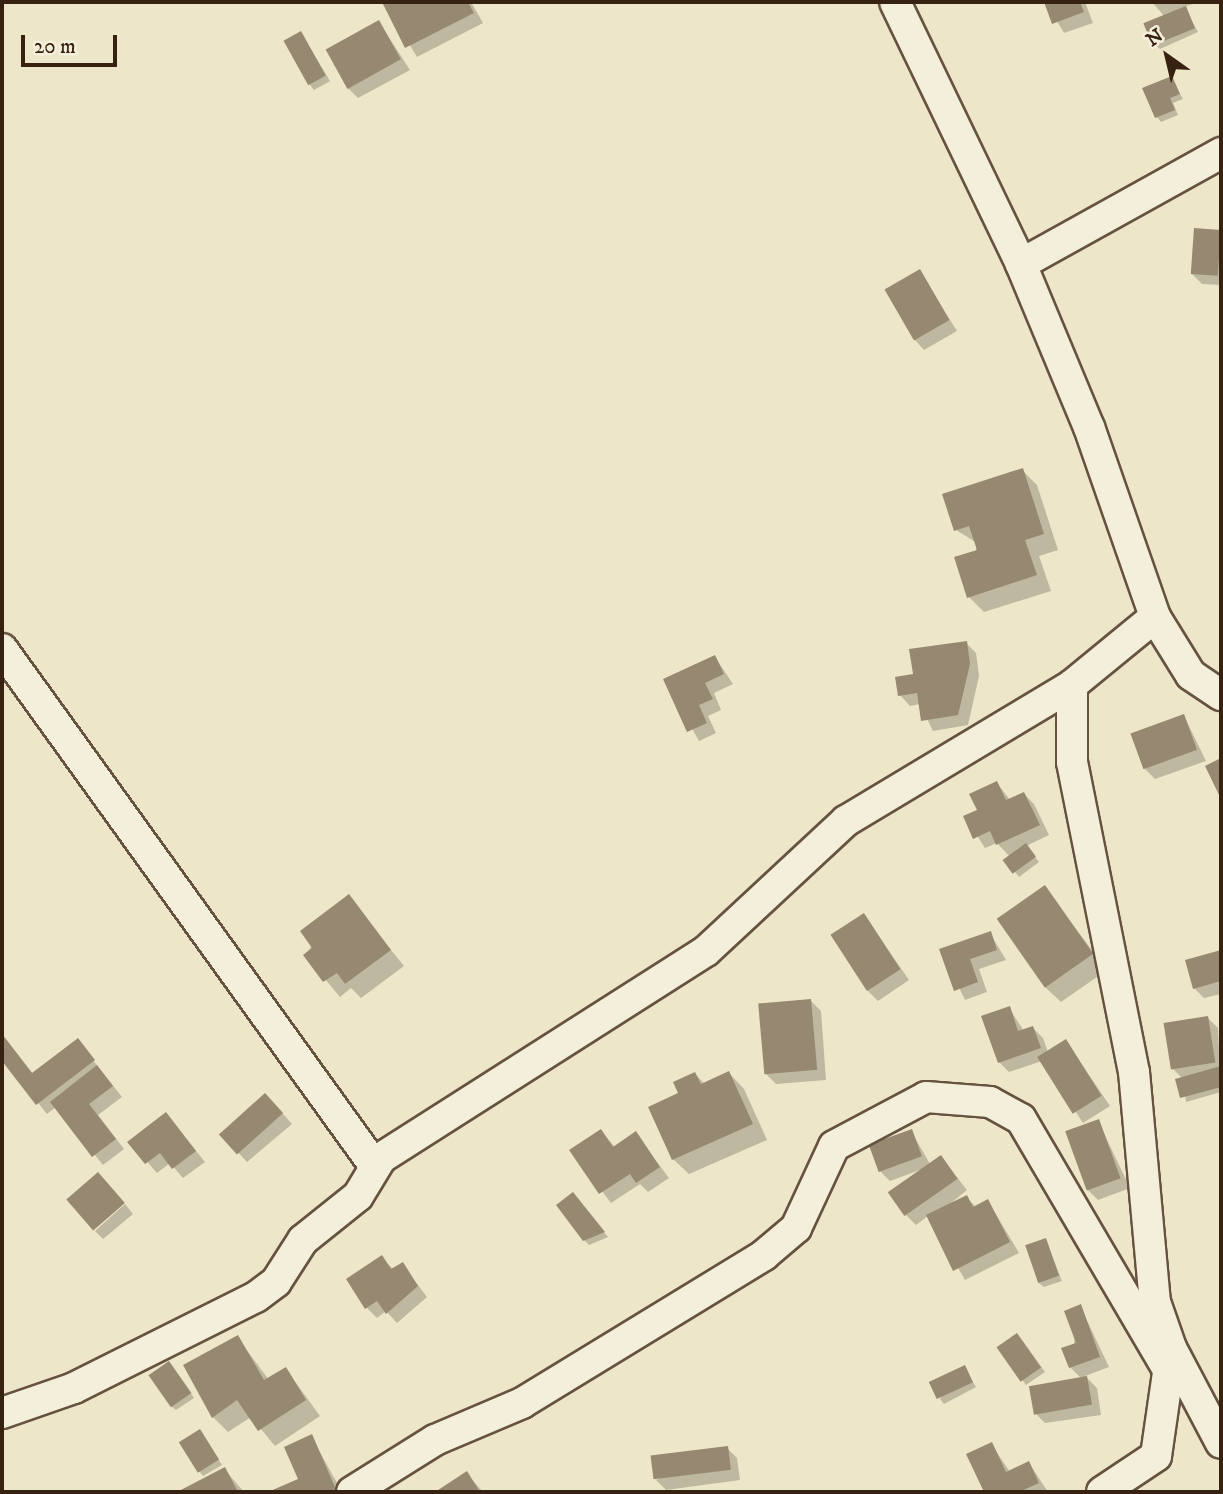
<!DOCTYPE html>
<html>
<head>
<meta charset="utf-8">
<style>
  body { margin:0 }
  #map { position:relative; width:1223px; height:1494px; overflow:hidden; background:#eee6c8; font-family:"IM FELL DW Pica",serif }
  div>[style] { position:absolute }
  .shadow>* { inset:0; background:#0003 }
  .building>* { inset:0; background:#968871; transform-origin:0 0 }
  .roads { filter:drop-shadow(2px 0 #655340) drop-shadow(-2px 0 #655340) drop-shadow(0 2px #655340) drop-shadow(0 -2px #655340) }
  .minor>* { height:30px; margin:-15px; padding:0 15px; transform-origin:15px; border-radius:15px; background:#f4efdb }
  span { translate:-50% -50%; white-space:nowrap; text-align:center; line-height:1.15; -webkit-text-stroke:7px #f4efdb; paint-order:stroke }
  .frame { position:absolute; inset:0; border:4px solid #372212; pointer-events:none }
  .north { position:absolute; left:1132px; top:21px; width:70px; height:70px; -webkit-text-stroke:5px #f4efdb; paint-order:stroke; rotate:326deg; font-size:19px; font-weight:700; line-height:28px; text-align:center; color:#372212 }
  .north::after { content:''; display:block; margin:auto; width:24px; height:32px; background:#372212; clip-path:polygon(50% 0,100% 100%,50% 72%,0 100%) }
  .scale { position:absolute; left:21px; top:35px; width:96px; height:32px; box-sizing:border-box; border:4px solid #372212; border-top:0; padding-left:9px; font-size:21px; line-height:24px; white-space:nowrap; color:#372212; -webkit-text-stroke:5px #f4efdb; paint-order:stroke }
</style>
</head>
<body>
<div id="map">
  <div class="shadow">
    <div style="clip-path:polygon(384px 2px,471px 2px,483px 23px,417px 57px)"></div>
    <div style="clip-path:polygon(1046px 2px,1085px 2px,1093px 23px,1064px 33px)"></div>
    <div style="clip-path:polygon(1152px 2px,1198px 2px,1184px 7px,1198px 32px,1160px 49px,1155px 45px,1165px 17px)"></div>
    <div style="clip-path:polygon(379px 22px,410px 70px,358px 98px,348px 88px)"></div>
    <div style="clip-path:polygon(301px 33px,330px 81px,314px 90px,310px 85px)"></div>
    <div style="clip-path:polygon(1171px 78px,1183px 99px,1173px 103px,1178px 115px,1161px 122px,1157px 117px)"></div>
    <div style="clip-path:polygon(1195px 230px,1221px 231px,1221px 285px,1202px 284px,1192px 274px)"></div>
    <div style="clip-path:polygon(919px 271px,957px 331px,924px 350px,914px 339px)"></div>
    <div style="clip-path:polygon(1022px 470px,1037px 485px,1058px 550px,1039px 556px,1051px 591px,984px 612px,969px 597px,977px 543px,956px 530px)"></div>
    <div style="clip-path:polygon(966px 643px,976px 653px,979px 676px,968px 725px,933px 731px,920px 704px,910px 706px,900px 695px,915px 675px)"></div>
    <div style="clip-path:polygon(715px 657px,733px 684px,714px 693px,721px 710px,708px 716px,716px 733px,699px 741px,665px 680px)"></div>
    <div style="clip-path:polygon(1184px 716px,1206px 761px,1155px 779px,1145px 769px)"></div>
    <div style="clip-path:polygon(997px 783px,1010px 800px,1024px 794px,1034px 804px,1049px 835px,1026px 846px,1039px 862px,1019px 877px,1005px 860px,1010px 857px,997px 843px,985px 848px,965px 817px,979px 810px)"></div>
    <div style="clip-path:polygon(1044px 887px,1107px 970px,1061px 1002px,1045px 987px)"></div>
    <div style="clip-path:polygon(348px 897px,404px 966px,361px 998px,351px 988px,340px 997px,305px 955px)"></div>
    <div style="clip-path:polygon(864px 915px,909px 980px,878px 1001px,868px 991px)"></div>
    <div style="clip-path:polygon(990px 933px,1006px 960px,979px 969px,987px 992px,965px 1000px,941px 950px)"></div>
    <div style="clip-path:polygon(1221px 952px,1221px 994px,1204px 998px,1194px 988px,1187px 961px)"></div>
    <div style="clip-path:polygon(811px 1001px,821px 1011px,826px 1080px,776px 1084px,766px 1074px)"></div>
    <div style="clip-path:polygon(1009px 1008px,1024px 1031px,1033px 1028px,1043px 1038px,1048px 1052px,1066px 1041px,1110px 1106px,1083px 1123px,1042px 1061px,1009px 1072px,999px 1062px)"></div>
    <div style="clip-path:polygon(1208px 1018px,1218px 1028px,1221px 1092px,1186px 1102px,1183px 1079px,1172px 1068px)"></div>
    <div style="clip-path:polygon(2px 1034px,33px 1074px,77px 1040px,122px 1097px,98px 1115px,124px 1149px,103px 1165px,56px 1107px,47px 1114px,2px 1058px)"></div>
    <div style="clip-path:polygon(729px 1073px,744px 1089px,767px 1140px,689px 1174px,673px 1159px,681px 1094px,695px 1074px,705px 1084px)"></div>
    <div style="clip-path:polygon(275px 1105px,292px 1124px,247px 1162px,220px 1133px)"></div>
    <div style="clip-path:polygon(166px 1114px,205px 1162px,183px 1178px,170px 1163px,157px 1173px,130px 1142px)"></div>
    <div style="clip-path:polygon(1098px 1121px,1130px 1188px,1098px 1200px,1088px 1190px)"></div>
    <div style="clip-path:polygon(601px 1131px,615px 1147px,636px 1134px,669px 1178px,648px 1192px,640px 1184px,611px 1203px,572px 1151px)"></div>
    <div style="clip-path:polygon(911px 1131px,930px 1164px,941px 1157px,967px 1190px,945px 1208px,966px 1197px,976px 1207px,988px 1201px,1019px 1253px,965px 1280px,928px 1216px,916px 1225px,906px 1215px,920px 1170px,890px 1181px,880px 1171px)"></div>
    <div style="clip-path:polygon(577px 1199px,608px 1237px,589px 1245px,584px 1240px)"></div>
    <div style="clip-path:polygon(125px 1204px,133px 1214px,103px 1239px,95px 1231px)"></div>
    <div style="clip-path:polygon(1046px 1240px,1062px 1281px,1044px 1287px,1039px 1283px)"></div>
    <div style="clip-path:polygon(382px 1258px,394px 1270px,402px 1264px,427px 1297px,397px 1323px,386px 1311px,377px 1318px,367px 1308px)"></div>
    <div style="clip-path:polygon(1080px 1306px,1109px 1367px,1085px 1376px,1097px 1388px,1101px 1415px,1045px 1423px,1035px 1413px,1081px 1378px,1070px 1367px)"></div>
    <div style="clip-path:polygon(237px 1337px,269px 1380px,286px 1369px,320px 1416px,275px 1446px,251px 1417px,228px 1432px,213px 1417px)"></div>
    <div style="clip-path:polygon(1022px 1340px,1045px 1372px,1026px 1385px,999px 1348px)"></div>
    <div style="clip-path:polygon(173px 1368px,194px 1398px,176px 1410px,171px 1406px)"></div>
    <div style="clip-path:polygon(964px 1368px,976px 1387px,944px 1404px,940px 1399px)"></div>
    <div style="clip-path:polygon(200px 1431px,222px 1465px,203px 1476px,199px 1471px)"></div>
    <div style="clip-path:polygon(311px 1436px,342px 1492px,272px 1492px,300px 1480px)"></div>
    <div style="clip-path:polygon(991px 1444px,1010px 1472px,1029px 1463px,1048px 1492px,985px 1492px,968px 1454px)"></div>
    <div style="clip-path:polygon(727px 1448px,737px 1458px,740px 1480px,666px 1490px,656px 1480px)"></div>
    <div style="clip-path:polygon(225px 1470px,244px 1492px,180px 1492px)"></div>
    <div style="clip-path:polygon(467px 1474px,483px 1492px,438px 1492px)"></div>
  </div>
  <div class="building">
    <div style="clip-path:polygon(382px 2px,468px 2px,474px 13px,405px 48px)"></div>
    <div style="clip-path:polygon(1044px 2px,1080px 2px,1084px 12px,1052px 24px)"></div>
    <div style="left:1186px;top:6px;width:24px;height:46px;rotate:68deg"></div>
    <div style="left:379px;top:20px;width:45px;height:61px;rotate:61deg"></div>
    <div style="left:301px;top:31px;width:51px;height:20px;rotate:61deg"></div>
    <div style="clip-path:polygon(1172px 76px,1180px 94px,1170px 98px,1175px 110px,1155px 118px,1142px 88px)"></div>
    <div style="left:1194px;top:228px;width:27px;height:46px;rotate:4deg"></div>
    <div style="left:920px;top:269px;width:59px;height:41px;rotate:60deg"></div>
    <div style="clip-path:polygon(1023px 468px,1044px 534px,1025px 540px,1037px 575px,967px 598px,954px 557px,977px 550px,969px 526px,954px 531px,942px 494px)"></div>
    <div style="clip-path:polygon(967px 641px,970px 664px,958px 715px,921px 721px,917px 693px,898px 696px,895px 677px,913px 674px,909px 649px)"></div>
    <div style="clip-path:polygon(715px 655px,724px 674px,705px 683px,713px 699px,699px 705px,707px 723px,687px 732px,663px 679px)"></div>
    <div style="left:1184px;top:714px;width:38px;height:57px;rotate:70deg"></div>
    <div style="clip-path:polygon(1221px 758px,1221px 799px,1205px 766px)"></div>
    <div style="clip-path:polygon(997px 781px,1006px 800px,1024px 792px,1040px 825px,996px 845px,990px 831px,973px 839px,963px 816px,977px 810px,969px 794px)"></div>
    <div style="left:1026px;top:843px;width:17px;height:29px;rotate:54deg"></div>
    <div style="left:1045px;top:885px;width:84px;height:59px;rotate:55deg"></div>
    <div style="clip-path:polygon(349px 894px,391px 950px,345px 984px,337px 973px,323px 982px,303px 955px,312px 948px,300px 931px)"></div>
    <div style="left:864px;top:913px;width:67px;height:40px;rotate:57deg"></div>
    <div style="clip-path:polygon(991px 931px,997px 950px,970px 959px,978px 982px,954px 991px,939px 949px)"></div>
    <div style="clip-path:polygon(1221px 950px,1221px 981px,1193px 989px,1185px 960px)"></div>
    <div style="left:811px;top:999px;width:71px;height:53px;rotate:85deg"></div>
    <div style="clip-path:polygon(1010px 1006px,1018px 1031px,1033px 1026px,1041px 1048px,998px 1063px,981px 1016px)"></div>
    <div style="left:1208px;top:1016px;width:47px;height:45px;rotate:81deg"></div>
    <div style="clip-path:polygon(2px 1034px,32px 1073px,78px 1038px,95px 1060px,36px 1105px,2px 1061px)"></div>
    <div style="left:1066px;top:1039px;width:67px;height:34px;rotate:58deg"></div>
    <div style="clip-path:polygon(97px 1065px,113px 1086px,89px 1104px,116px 1139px,92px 1157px,50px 1102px)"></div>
    <div style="clip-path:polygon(1221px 1066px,1221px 1087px,1180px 1098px,1175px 1079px)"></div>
    <div style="clip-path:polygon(729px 1071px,753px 1124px,672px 1160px,648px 1107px,678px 1093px,673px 1082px,695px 1072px,701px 1084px)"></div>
    <div style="left:265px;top:1093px;width:27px;height:62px;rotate:48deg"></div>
    <div style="clip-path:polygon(166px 1112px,196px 1151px,172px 1169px,160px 1153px,145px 1164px,127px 1142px)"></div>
    <div style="left:1099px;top:1119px;width:63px;height:36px;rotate:70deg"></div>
    <div style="clip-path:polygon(601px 1129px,613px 1147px,636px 1131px,660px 1167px,636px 1183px,630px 1174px,599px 1194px,569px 1150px)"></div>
    <div style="left:912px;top:1129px;width:29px;height:46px;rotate:70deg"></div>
    <div style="left:941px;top:1155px;width:29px;height:65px;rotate:55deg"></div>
    <div style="left:98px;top:1172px;width:41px;height:42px;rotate:49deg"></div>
    <div style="clip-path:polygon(573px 1192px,605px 1232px,583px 1241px,556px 1205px)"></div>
    <div style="clip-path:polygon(967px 1195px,973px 1207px,988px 1199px,1010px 1242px,953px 1271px,926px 1215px)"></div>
    <div style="left:1046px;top:1238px;width:40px;height:22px;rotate:71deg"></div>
    <div style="clip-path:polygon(382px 1255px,391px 1269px,403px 1262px,418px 1286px,386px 1314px,377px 1301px,365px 1309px,346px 1279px)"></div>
    <div style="clip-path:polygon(1081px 1304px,1100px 1357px,1069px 1368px,1061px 1348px,1076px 1343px,1064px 1311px)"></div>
    <div style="left:1017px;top:1333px;width:42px;height:25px;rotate:55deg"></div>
    <div style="clip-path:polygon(238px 1335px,264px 1380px,286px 1367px,306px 1400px,258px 1431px,237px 1400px,212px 1418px,183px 1365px)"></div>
    <div style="left:169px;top:1361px;width:39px;height:25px;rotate:55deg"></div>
    <div style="left:965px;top:1365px;width:19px;height:40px;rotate:65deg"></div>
    <div style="left:1087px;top:1376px;width:29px;height:59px;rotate:80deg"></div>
    <div style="left:200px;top:1429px;width:36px;height:25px;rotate:58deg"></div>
    <div style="clip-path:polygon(312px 1434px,337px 1492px,268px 1492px,298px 1479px,284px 1447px)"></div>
    <div style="clip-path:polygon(992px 1442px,1006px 1472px,1029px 1461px,1039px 1483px,1019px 1492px,984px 1492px,966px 1454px)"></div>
    <div style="left:728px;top:1446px;width:24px;height:78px;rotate:83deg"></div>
    <div style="clip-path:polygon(225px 1467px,238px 1492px,177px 1492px)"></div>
    <div style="clip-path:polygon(467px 1471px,480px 1492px,435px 1492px)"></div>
  </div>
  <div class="roads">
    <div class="minor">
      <div style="left:895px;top:2px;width:291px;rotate:64.3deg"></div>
      <div style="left:1021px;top:264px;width:177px;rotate:67.4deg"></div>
      <div style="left:1089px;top:427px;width:201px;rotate:70.8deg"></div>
      <div style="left:1155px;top:617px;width:68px;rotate:58.2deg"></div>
      <div style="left:1191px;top:675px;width:36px;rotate:34deg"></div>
      <div style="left:1021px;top:264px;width:229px;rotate:-29deg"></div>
      <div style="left:2px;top:649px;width:636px;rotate:54.21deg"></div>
      <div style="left:1072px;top:685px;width:77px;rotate:90deg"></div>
      <div style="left:1072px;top:762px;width:316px;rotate:78.7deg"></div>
      <div style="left:1134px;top:1072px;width:231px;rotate:84.8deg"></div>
      <div style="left:1155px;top:1302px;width:49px;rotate:70.8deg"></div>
      <div style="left:1171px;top:1348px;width:107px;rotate:62.2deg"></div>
      <div style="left:2px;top:1413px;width:76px;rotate:-19.1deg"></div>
      <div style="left:74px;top:1388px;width:203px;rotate:-26.6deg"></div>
      <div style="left:256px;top:1297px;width:25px;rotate:-37deg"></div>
      <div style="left:276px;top:1282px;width:50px;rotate:-57.3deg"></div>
      <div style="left:303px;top:1240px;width:70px;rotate:-38.7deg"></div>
      <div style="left:358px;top:1196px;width:44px;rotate:-58.8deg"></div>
      <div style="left:381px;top:1158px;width:385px;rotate:-32.5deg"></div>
      <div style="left:706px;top:951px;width:191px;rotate:-42.9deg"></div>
      <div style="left:846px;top:821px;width:264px;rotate:-31deg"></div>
      <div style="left:1072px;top:685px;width:107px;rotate:-39.3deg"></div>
      <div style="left:352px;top:1492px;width:98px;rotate:-32.1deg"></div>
      <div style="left:435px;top:1440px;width:95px;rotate:-23deg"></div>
      <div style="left:522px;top:1403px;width:284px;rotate:-31.4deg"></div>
      <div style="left:764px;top:1255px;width:42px;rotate:-40.2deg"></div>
      <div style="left:796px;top:1228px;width:90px;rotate:-65.1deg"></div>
      <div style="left:834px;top:1146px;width:104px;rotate:-28deg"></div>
      <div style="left:926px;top:1097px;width:64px;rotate:4.5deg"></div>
      <div style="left:990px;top:1102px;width:35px;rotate:29deg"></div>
      <div style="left:1021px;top:1119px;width:291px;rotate:59.6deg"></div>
      <div style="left:1102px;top:1492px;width:65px;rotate:-33.7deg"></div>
      <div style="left:1156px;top:1456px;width:105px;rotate:-81.8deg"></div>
    </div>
  </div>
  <div class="frame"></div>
  <div class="north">N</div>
  <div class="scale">20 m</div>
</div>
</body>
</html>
